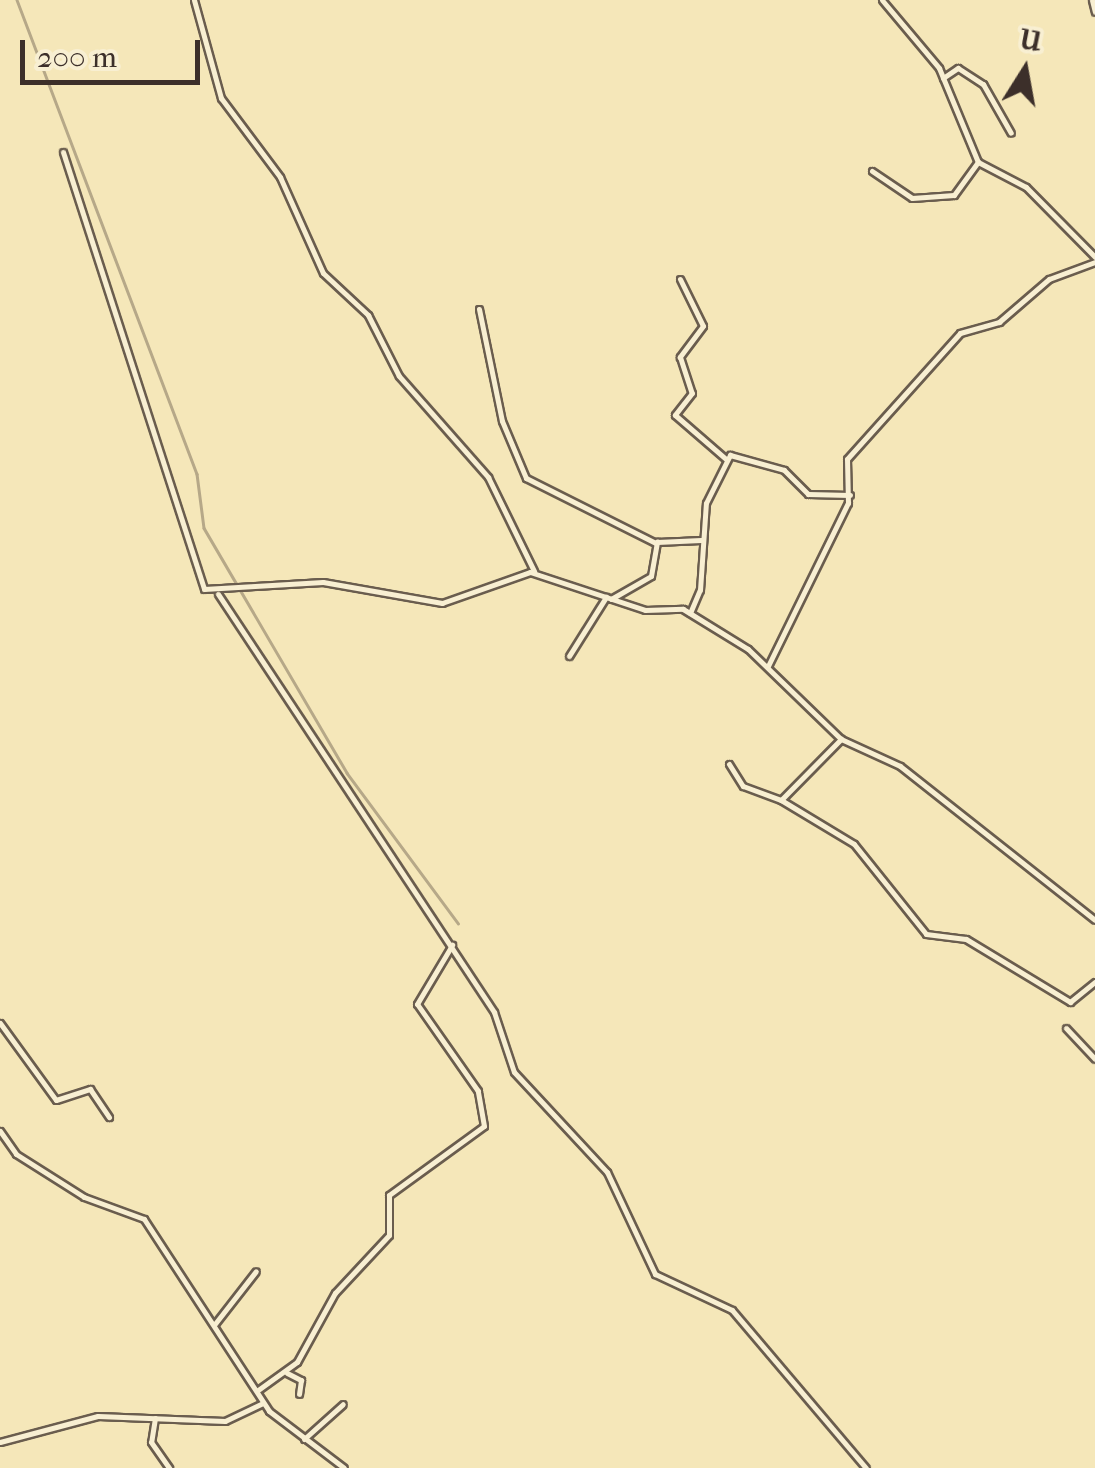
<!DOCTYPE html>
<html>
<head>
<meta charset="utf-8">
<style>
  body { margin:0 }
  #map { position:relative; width:1095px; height:1468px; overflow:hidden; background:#f5e7b9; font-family:"IM FELL French Canon",serif }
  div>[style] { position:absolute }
  .stream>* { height:2.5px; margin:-1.25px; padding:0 1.25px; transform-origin:1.25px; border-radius:1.25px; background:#b6a888 }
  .roads { filter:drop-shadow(2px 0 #6a5d4e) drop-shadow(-2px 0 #6a5d4e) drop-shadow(0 2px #6a5d4e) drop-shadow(0 -2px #6a5d4e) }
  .minor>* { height:5px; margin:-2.5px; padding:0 2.5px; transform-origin:2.5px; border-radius:2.5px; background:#f8efd2 }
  span { translate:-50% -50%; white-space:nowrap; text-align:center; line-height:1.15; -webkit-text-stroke:9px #f8efd2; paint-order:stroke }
  .north { position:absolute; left:975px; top:20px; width:100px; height:100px; -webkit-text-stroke:8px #f8efd2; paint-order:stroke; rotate:11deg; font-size:28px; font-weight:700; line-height:40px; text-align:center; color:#3c2f2a }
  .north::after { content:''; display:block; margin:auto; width:35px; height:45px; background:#3c2f2a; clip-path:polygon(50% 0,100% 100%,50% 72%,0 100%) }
  .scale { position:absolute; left:20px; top:40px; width:180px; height:45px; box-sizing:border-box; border:5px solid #3c2f2a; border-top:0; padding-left:12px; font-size:30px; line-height:35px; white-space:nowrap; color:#3c2f2a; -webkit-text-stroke:8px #f8efd2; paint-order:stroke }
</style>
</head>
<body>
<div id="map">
  <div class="stream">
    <div style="left:17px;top:0;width:507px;rotate:69.21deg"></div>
    <div style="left:197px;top:474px;width:54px;rotate:82.6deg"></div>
    <div style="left:204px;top:528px;width:284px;rotate:59.7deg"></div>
    <div style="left:347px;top:773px;width:187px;rotate:53.5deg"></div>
  </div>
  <div class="roads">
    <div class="minor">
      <div style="left:194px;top:0;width:102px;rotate:74.6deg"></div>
      <div style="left:221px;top:98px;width:99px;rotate:53.2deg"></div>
      <div style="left:280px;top:177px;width:105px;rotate:65.9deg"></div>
      <div style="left:323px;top:273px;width:62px;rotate:43deg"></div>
      <div style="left:368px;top:315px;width:68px;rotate:63.1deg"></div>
      <div style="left:399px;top:376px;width:135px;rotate:48.6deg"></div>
      <div style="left:488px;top:477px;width:105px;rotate:63.9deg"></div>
      <div style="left:882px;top:0;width:89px;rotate:50deg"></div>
      <div style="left:939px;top:68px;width:102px;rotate:67.5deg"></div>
      <div style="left:978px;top:162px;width:54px;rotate:27.5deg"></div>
      <div style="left:1026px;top:187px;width:98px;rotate:45.4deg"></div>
      <div style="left:1092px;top:0;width:12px;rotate:76deg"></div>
      <div style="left:943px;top:78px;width:18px;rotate:-34deg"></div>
      <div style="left:958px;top:68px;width:30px;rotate:33deg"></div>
      <div style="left:983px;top:84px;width:56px;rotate:60.3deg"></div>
      <div style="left:63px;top:152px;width:459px;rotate:72.1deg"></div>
      <div style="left:204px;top:589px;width:119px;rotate:-3.4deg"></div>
      <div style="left:323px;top:582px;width:121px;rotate:10deg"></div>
      <div style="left:442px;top:603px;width:93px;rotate:-19.4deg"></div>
      <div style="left:530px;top:572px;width:121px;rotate:18.3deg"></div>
      <div style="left:645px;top:610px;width:38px;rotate:-2deg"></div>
      <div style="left:683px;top:609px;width:76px;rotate:31.6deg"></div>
      <div style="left:748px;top:649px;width:129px;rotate:44.1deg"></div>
      <div style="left:841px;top:739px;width:65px;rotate:24.6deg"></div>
      <div style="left:900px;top:766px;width:248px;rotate:38.3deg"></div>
      <div style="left:872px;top:171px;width:48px;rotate:34deg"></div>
      <div style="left:912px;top:198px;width:42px;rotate:-4.1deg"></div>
      <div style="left:954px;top:195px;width:41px;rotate:-54deg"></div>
      <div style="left:680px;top:279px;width:52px;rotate:63.9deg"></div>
      <div style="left:703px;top:326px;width:39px;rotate:127deg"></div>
      <div style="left:680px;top:357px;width:38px;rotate:72deg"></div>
      <div style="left:692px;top:393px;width:28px;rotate:128deg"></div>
      <div style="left:675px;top:415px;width:67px;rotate:40.8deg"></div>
      <div style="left:479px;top:309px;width:114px;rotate:78.4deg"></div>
      <div style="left:502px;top:421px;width:62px;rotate:67.2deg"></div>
      <div style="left:526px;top:478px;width:145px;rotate:26.6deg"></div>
      <div style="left:218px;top:594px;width:501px;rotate:56.56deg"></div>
      <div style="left:494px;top:1012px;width:63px;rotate:71.6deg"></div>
      <div style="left:514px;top:1072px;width:137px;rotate:47.1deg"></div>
      <div style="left:607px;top:1172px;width:113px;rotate:64.8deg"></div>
      <div style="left:655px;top:1274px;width:85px;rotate:25.1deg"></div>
      <div style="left:732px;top:1310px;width:207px;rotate:49.7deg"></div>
      <div style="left:611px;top:599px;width:46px;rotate:-29.9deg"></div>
      <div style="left:651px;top:576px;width:35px;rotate:-80deg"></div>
      <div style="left:657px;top:542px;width:44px;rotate:-2.6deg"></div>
      <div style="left:690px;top:613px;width:25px;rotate:-67deg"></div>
      <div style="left:700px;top:590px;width:87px;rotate:-86.1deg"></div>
      <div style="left:706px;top:503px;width:54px;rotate:-63.4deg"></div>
      <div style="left:730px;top:455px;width:56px;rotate:15.5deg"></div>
      <div style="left:784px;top:470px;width:34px;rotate:45deg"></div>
      <div style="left:808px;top:494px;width:42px;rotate:1.4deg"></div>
      <div style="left:569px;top:656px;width:70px;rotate:-57.9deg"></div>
      <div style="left:768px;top:666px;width:182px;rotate:-63.9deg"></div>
      <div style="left:848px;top:503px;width:44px;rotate:-91.3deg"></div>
      <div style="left:847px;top:459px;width:169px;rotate:-48.1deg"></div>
      <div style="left:960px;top:333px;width:41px;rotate:-15.8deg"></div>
      <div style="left:999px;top:322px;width:66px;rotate:-40.7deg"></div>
      <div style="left:1049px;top:279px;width:49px;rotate:-20.3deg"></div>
      <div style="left:729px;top:764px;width:26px;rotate:58deg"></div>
      <div style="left:743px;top:786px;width:40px;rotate:20.2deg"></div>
      <div style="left:781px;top:800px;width:86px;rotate:-45.5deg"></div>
      <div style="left:781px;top:800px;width:85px;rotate:31.1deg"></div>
      <div style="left:854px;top:844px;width:115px;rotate:51.3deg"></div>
      <div style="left:926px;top:934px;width:40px;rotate:7.1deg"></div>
      <div style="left:966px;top:939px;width:122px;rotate:31.2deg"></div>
      <div style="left:1070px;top:1002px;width:32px;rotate:-39deg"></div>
      <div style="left:0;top:1023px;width:95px;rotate:54deg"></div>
      <div style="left:56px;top:1100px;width:36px;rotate:-18deg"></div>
      <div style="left:90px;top:1089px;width:34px;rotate:56deg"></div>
      <div style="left:1066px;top:1028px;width:42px;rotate:46.9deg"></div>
      <div style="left:0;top:1131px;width:28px;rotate:55deg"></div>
      <div style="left:16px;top:1154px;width:80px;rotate:32.3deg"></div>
      <div style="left:84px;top:1197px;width:64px;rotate:20.1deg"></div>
      <div style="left:144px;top:1219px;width:229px;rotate:56.9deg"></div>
      <div style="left:269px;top:1411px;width:94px;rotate:37.2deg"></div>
      <div style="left:214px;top:1325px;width:68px;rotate:-52.1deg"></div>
      <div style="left:287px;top:1373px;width:16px;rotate:27deg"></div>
      <div style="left:301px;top:1380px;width:14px;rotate:98deg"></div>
      <div style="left:258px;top:1390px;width:48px;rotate:-35.7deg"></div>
      <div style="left:297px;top:1362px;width:79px;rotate:-61.2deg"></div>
      <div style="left:335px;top:1293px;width:79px;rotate:-47deg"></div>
      <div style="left:389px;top:1235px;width:40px;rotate:-90deg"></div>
      <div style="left:389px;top:1195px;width:117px;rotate:-36deg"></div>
      <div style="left:484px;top:1126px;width:36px;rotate:-100deg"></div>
      <div style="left:478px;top:1091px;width:106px;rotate:-125deg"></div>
      <div style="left:417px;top:1004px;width:69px;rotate:-59.3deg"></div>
      <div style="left:155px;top:1418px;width:24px;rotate:99deg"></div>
      <div style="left:151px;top:1442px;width:32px;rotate:55deg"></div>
      <div style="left:304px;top:1439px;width:52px;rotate:-41.9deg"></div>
      <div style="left:0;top:1442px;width:101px;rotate:-14.9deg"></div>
      <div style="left:98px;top:1416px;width:127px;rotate:2.3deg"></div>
      <div style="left:225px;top:1421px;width:42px;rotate:-25.3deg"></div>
    </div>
  </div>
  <div class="north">U</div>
  <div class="scale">200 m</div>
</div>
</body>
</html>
